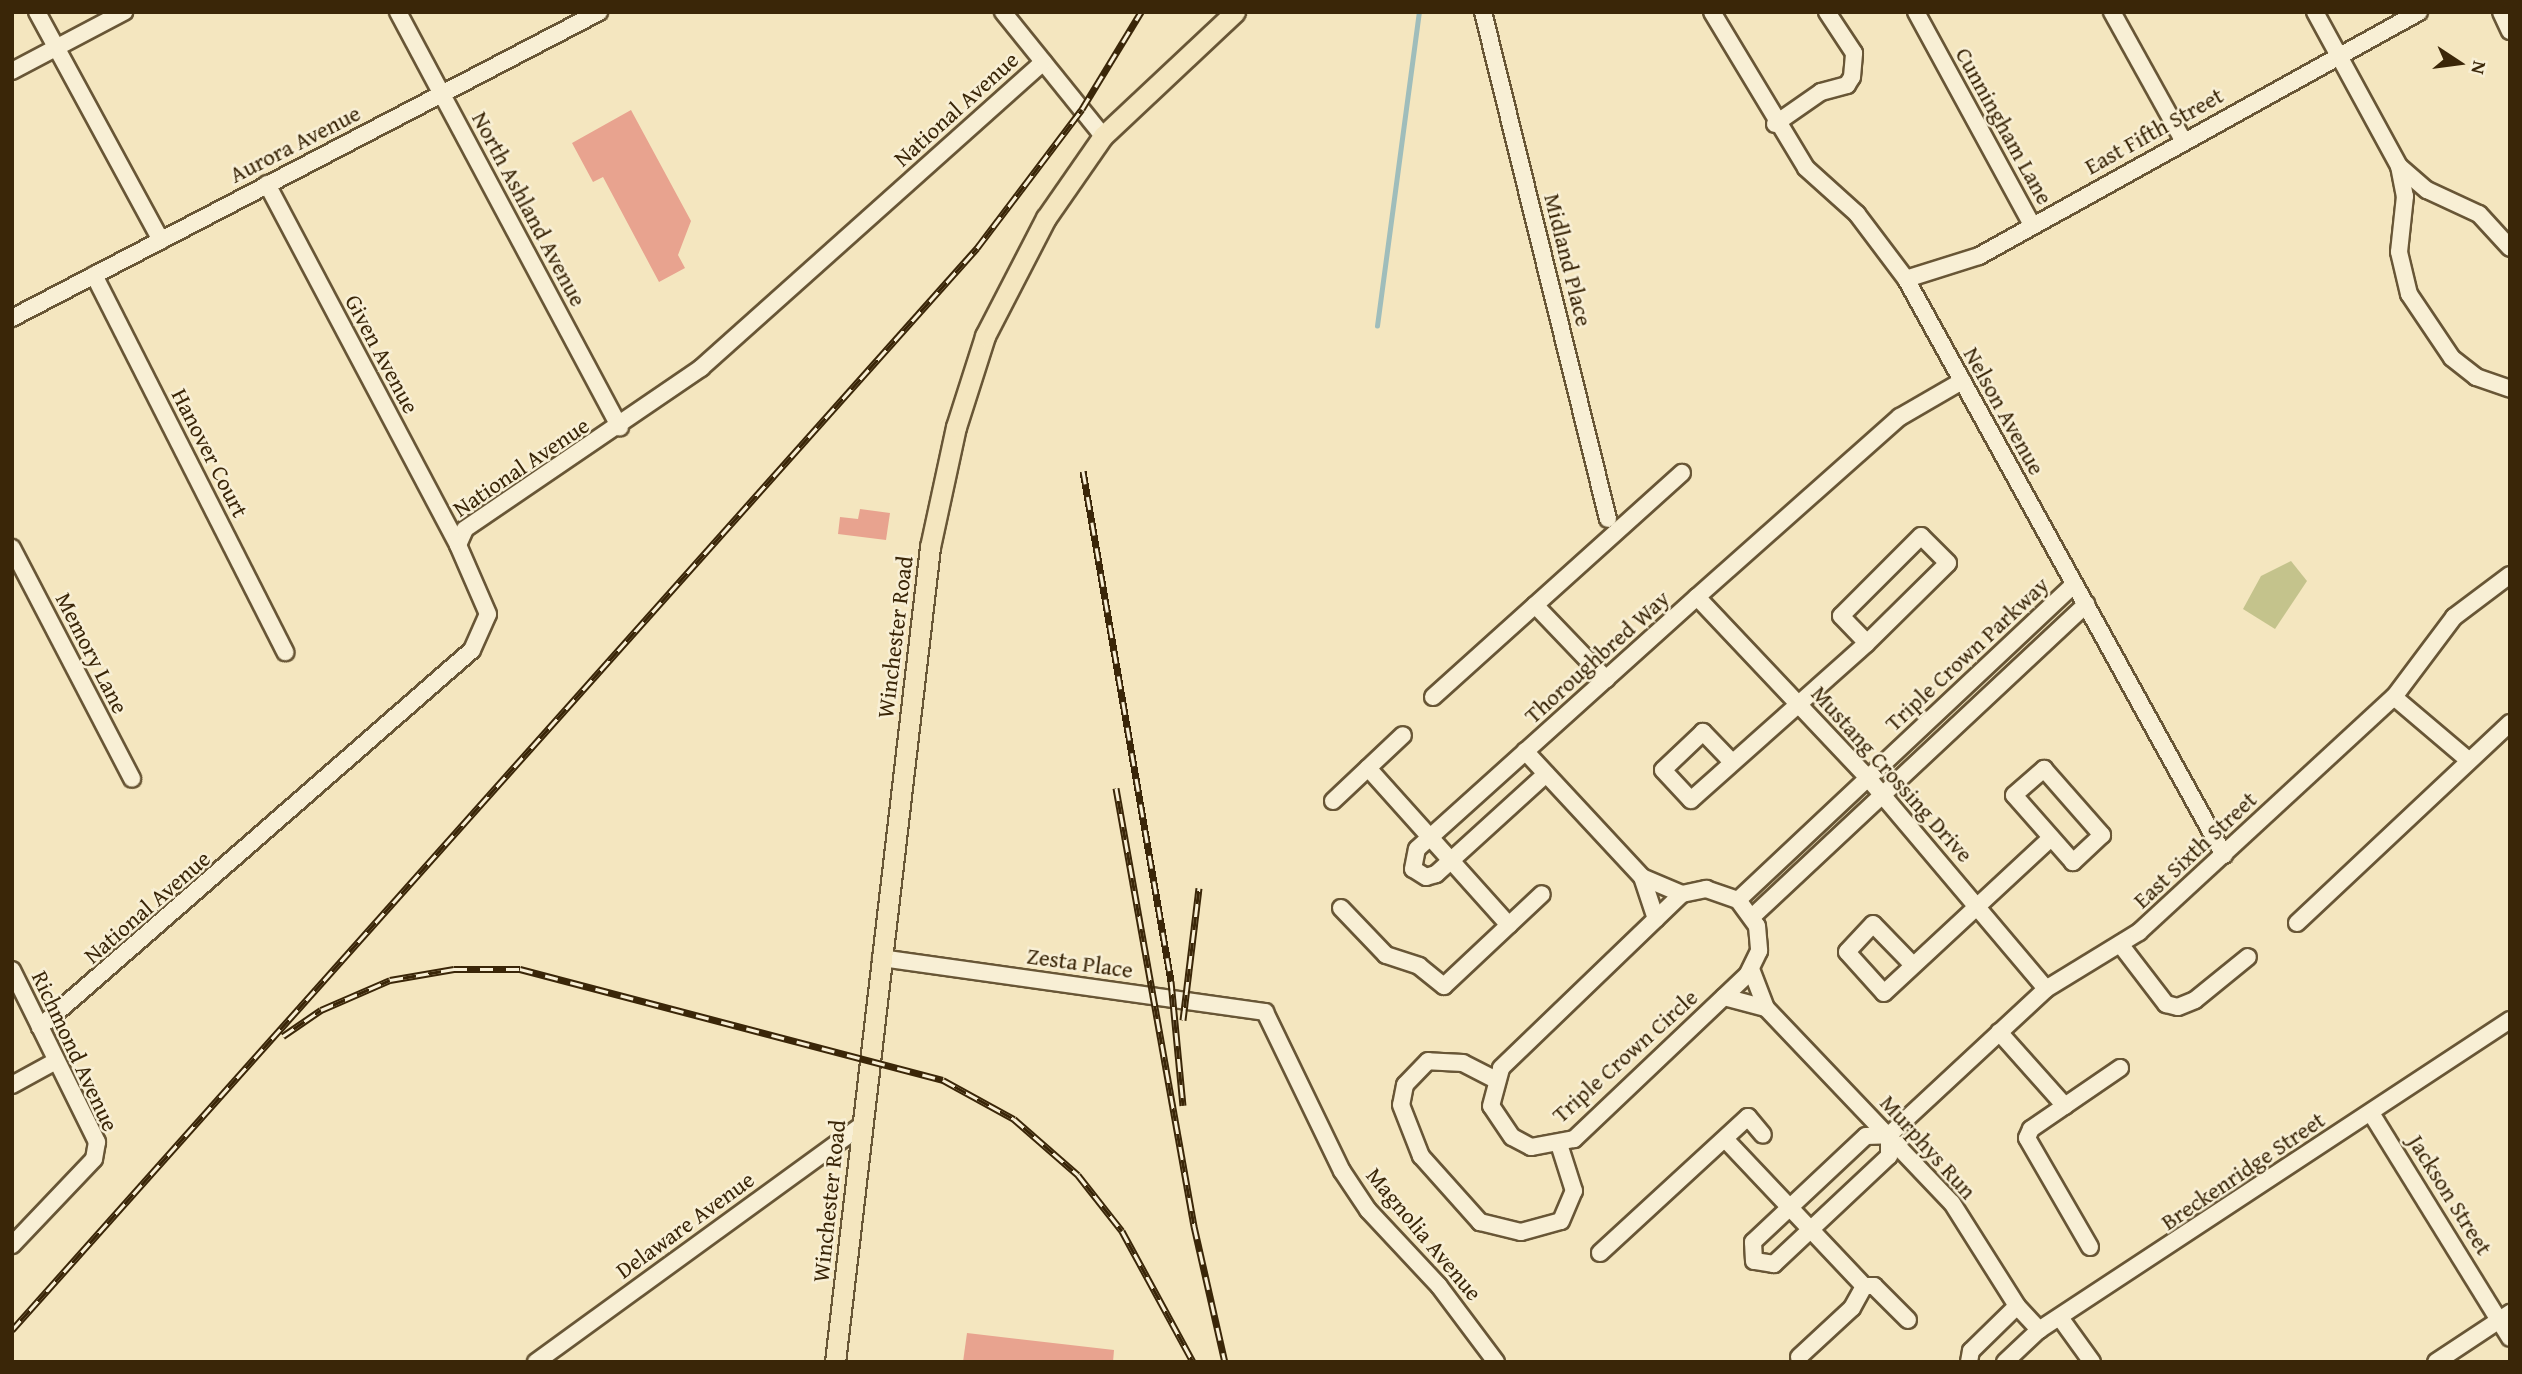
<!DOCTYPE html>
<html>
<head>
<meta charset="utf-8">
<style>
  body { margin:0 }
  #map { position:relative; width:2522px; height:1374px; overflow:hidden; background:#f4e6bf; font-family:"Gentium Book Plus",serif }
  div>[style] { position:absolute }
  .green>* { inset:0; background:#c4c38c }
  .stream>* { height:4.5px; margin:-2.25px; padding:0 2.25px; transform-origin:2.25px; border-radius:2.25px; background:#9fbdbb }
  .building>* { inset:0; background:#e8a38f }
  .roads { filter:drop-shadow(2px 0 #685636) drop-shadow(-2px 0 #685636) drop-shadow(0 2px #685636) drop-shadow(0 -2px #685636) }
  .minor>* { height:16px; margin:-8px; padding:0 8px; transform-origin:8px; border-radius:8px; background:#f8efd5 }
  .major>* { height:19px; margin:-9.5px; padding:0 9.5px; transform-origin:9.5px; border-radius:9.5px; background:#f4e6bf }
  .rail>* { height:7px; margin-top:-3.5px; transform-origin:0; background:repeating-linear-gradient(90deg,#f8efd5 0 13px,#3a2608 0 26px); box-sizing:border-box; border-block:2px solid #3a2608 }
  span { translate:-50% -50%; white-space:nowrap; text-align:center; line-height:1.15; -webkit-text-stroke:5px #f8efd5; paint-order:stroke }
  .street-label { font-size:23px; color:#3a2608 }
  .frame { position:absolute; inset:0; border:14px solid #3a2608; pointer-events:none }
  .north { position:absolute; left:2424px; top:28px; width:70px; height:70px; -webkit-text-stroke:5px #f8efd5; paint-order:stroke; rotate:103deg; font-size:19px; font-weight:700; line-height:28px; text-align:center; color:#3a2608 }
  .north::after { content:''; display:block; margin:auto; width:24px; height:32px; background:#3a2608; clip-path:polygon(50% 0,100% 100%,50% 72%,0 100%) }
</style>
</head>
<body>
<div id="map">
  <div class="green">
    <div style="clip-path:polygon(2291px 561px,2307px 581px,2275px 629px,2243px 609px,2261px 576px)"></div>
  </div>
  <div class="stream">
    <div style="left:1377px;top:326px;width:317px;rotate:-82.4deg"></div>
  </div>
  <div class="building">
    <div style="clip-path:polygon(631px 110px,691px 221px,678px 255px,685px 268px,659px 282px,603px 177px,593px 182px,572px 143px)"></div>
    <div style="clip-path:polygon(860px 509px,890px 513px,886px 540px,838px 534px,840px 517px,858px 519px)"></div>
    <div style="clip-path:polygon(967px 1333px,1114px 1350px,1113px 1362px,963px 1362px)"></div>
  </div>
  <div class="roads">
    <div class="minor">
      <div style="left:37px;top:12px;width:260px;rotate:61.5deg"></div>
      <div style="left:398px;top:12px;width:471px;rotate:61.9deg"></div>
      <div style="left:1003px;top:12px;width:159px;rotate:51.1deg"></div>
      <div style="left:1483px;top:12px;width:522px;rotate:76.15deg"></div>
      <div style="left:1712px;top:12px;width:182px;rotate:58.9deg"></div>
      <div style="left:1806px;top:168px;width:69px;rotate:42deg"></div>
      <div style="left:1857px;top:214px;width:81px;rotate:53deg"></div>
      <div style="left:1906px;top:279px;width:658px;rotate:61.1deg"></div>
      <div style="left:1916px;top:12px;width:243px;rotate:61.4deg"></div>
      <div style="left:2112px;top:12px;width:146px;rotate:61deg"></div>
      <div style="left:2315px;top:12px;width:175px;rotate:61.4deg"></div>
      <div style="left:2399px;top:166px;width:31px;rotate:79deg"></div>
      <div style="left:2405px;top:196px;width:56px;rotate:96.1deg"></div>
      <div style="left:2399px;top:252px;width:43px;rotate:76.6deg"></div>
      <div style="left:2409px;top:294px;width:77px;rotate:56.1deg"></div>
      <div style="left:2452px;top:358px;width:31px;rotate:38deg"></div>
      <div style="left:2476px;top:377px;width:36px;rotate:19deg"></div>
      <div style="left:2501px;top:12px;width:21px;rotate:65deg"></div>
      <div style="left:12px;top:71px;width:127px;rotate:-27.8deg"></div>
      <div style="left:1775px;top:124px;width:56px;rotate:-34.8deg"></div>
      <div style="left:1821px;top:92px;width:27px;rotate:-15deg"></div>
      <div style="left:1847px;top:85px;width:9px;rotate:-58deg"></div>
      <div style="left:1852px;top:77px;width:24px;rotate:-85deg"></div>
      <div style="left:1854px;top:53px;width:49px;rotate:-123.4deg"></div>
      <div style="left:2399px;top:166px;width:37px;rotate:41deg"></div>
      <div style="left:2427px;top:190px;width:57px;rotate:24.8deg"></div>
      <div style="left:2479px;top:214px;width:46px;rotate:47.6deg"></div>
      <div style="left:267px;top:184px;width:408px;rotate:62.1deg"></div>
      <div style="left:94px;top:275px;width:423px;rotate:63.1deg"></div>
      <div style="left:1906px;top:279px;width:77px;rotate:-17.5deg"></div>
      <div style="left:1979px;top:256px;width:503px;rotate:-29.01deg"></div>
      <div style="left:12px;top:318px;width:662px;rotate:-27.53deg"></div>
      <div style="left:12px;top:548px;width:260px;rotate:62.5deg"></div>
      <div style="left:1697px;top:597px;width:249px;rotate:46.6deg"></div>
      <div style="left:1868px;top:778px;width:276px;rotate:49.8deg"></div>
      <div style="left:1535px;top:605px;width:103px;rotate:46.2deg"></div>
      <div style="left:1433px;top:697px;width:335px;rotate:-42deg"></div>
      <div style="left:2394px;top:697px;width:96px;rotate:40.3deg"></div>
      <div style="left:1525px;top:751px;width:172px;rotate:47.1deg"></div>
      <div style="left:1732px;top:762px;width:42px;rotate:-134deg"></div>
      <div style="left:1703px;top:732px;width:55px;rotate:136.5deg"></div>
      <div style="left:1663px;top:770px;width:41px;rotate:47deg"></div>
      <div style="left:1691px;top:800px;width:234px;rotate:-41.7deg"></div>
      <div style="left:1866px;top:644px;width:115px;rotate:-44.6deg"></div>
      <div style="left:1948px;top:563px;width:38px;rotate:-135deg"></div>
      <div style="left:1921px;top:536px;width:113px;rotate:135deg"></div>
      <div style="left:1841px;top:616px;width:35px;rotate:46deg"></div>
      <div style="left:1368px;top:768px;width:211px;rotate:48.1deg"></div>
      <div style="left:2044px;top:769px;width:88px;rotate:48.7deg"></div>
      <div style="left:2102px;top:835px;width:40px;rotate:137deg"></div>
      <div style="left:2073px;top:862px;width:89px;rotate:-131.4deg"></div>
      <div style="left:2014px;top:795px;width:40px;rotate:-41deg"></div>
      <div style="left:1546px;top:774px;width:149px;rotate:137.7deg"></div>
      <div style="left:1436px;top:874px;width:10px;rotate:163deg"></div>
      <div style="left:1426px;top:877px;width:15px;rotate:-148deg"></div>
      <div style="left:1413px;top:869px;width:20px;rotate:-79deg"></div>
      <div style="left:1417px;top:849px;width:377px;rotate:-42deg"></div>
      <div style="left:1697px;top:597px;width:271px;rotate:-41.6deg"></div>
      <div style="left:1900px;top:417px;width:72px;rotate:-30.1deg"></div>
      <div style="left:1333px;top:801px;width:96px;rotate:-43.3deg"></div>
      <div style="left:1706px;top:889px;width:34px;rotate:19deg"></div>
      <div style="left:1738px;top:900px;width:32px;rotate:54deg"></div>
      <div style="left:1757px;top:926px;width:25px;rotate:85deg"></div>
      <div style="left:1759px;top:951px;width:25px;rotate:116deg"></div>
      <div style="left:1748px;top:974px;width:240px;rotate:136.5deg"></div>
      <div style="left:1574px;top:1139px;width:44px;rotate:169.5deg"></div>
      <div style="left:1531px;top:1147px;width:21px;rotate:-152deg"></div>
      <div style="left:1512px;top:1137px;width:37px;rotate:-124deg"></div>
      <div style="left:1491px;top:1106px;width:39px;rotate:-75deg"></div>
      <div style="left:1501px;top:1068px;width:251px;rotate:-43.9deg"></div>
      <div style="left:1682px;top:894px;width:25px;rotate:-12deg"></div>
      <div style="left:1738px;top:900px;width:461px;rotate:-43.2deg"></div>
      <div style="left:1341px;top:908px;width:65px;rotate:46.2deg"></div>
      <div style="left:1386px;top:955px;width:35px;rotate:18deg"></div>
      <div style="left:1419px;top:966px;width:32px;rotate:39deg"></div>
      <div style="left:1444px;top:986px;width:134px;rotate:-43.2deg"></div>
      <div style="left:1752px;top:917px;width:458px;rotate:-43.1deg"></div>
      <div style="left:1656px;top:919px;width:44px;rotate:-108.4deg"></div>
      <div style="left:1642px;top:877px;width:43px;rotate:23deg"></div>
      <div style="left:2297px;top:923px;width:292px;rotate:-43.2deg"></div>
      <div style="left:2120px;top:944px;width:76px;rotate:52.5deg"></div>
      <div style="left:2166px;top:1004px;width:12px;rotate:14deg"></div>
      <div style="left:2178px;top:1007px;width:18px;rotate:-22deg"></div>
      <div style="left:2195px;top:1000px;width:68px;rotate:-39.1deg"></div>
      <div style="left:881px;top:958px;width:388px;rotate:8deg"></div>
      <div style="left:1265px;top:1012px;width:177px;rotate:64.2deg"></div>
      <div style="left:1342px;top:1171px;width:47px;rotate:56.3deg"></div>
      <div style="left:1368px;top:1210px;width:104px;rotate:46.9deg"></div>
      <div style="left:1439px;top:1286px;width:95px;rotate:53.1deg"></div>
      <div style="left:1913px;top:965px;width:57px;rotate:-134.3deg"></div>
      <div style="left:1873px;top:924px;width:38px;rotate:133deg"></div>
      <div style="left:1847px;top:952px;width:55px;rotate:47.9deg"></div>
      <div style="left:1884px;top:993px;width:228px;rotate:-42.9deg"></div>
      <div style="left:12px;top:970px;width:192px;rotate:63.7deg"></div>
      <div style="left:97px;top:1142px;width:17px;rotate:100deg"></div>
      <div style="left:94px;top:1159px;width:119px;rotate:133.6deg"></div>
      <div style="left:1724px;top:997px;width:43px;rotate:14.7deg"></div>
      <div style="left:1766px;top:1008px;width:42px;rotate:-111deg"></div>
      <div style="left:1766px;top:1008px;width:269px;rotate:46.4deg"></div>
      <div style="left:1952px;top:1203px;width:122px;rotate:57.7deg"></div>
      <div style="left:2017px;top:1306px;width:33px;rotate:47deg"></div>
      <div style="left:40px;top:1027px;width:573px;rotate:-41.11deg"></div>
      <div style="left:472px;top:650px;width:39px;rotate:-66deg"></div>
      <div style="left:488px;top:614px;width:75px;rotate:-113.5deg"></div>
      <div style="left:458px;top:545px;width:17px;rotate:-66deg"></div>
      <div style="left:465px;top:529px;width:286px;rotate:-34.3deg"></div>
      <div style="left:701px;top:368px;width:459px;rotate:-41.8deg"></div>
      <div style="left:1999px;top:1032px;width:99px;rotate:48.3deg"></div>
      <div style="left:1496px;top:1080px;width:37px;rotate:-153deg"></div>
      <div style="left:1463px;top:1063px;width:35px;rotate:-177deg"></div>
      <div style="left:1428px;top:1061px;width:33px;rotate:134deg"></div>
      <div style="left:1405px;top:1085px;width:20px;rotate:101deg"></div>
      <div style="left:1401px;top:1105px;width:55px;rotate:68.6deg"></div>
      <div style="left:1421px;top:1156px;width:89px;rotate:48.2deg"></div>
      <div style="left:1480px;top:1222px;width:42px;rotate:13.7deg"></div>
      <div style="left:1521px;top:1232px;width:41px;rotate:-15.4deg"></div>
      <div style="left:1561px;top:1221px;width:33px;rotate:-67deg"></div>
      <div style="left:1574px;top:1191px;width:49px;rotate:-107.7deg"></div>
      <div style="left:12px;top:1085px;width:50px;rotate:-28.6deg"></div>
      <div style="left:2371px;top:1113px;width:264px;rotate:58.3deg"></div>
      <div style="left:1889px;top:1135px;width:21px;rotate:90deg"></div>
      <div style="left:1889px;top:1156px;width:158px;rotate:136.8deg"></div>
      <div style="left:1774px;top:1264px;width:20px;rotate:-171deg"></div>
      <div style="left:1754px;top:1261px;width:19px;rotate:-93deg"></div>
      <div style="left:1753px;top:1242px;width:155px;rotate:-43.2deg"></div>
      <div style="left:1866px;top:1136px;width:23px;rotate:-2deg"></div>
      <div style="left:1889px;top:1135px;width:214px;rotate:-42.9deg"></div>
      <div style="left:2046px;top:989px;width:109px;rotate:-31.5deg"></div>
      <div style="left:2139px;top:932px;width:347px;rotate:-42.7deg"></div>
      <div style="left:2394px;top:697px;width:100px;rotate:-53.1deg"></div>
      <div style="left:2454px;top:617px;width:70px;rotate:-36.9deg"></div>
      <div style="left:1725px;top:1139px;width:202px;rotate:46.6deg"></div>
      <div style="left:1864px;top:1286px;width:10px"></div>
      <div style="left:1874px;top:1286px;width:48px;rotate:45deg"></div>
      <div style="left:2090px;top:1247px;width:126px;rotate:-120deg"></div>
      <div style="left:2027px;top:1138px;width:10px;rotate:-66deg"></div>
      <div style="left:2031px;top:1129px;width:108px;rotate:-34.4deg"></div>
      <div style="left:1600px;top:1253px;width:201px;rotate:-42.6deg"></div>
      <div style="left:1748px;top:1117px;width:23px;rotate:50deg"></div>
      <div style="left:2061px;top:1319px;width:53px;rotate:54.2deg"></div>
      <div style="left:1799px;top:1357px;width:72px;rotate:-42.8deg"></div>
      <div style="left:1852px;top:1308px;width:25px;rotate:-61deg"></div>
      <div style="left:536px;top:1362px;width:402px;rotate:-36deg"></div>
      <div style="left:1969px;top:1362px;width:11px;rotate:-80deg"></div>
      <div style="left:1971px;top:1351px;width:64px;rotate:-44.4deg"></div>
      <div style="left:2005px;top:1362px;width:47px;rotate:-43.3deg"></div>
      <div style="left:2039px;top:1330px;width:564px;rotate:-33.35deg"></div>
      <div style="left:2436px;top:1362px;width:89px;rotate:-33.5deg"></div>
    </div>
    <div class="major">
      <div style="left:835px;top:1362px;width:821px;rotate:-83.35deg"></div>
      <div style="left:930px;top:547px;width:123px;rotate:-77.8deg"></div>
      <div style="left:956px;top:427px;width:96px;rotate:-72.3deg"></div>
      <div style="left:985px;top:336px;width:133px;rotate:-62.7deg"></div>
      <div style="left:1046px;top:218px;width:100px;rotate:-55.2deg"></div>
      <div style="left:1103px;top:136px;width:181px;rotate:-43.2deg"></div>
    </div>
  </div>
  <div class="rail">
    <div style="left:1083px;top:471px;width:518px;rotate:80.21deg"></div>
    <div style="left:1171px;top:981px;width:125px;rotate:84.5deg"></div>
    <div style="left:1116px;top:788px;width:445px;rotate:79.9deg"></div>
    <div style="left:1194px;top:1226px;width:139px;rotate:77.2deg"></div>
    <div style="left:1183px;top:1020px;width:133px;rotate:-83.1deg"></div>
    <div style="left:283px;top:1036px;width:46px;rotate:-34.4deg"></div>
    <div style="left:321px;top:1010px;width:75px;rotate:-23.5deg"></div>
    <div style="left:390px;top:980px;width:65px;rotate:-9.8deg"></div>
    <div style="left:454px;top:969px;width:66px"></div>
    <div style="left:520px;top:969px;width:437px;rotate:14.7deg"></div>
    <div style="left:943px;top:1080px;width:81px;rotate:28.8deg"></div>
    <div style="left:1014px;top:1119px;width:85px;rotate:41.2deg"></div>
    <div style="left:1078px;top:1175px;width:71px;rotate:51.8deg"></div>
    <div style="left:1122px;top:1231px;width:149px;rotate:61.5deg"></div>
    <div style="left:12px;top:1330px;width:1450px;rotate:-48.27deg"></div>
    <div style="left:977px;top:248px;width:174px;rotate:-52.9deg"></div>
    <div style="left:1082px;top:109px;width:114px;rotate:-58.7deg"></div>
  </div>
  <div class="street-label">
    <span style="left:956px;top:109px;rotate:-42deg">National Avenue</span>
    <span style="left:2004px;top:126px;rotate:61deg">Cunningham Lane</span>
    <span style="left:2154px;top:131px;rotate:-29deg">East Fifth Street</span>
    <span style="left:295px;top:144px;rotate:-27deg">Aurora Avenue</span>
    <span style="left:529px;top:209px;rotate:62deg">North Ashland Avenue</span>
    <span style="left:1568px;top:260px;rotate:76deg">Midland Place</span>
    <span style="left:382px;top:354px;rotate:62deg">Given Avenue</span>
    <span style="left:2004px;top:411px;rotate:61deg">Nelson Avenue</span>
    <span style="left:210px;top:453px;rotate:63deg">Hanover Court</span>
    <span style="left:521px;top:467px;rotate:-34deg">National Avenue</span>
    <span style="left:895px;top:637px;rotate:-83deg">Winchester Road</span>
    <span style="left:92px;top:653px;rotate:63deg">Memory Lane</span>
    <span style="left:1967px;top:654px;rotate:-43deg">Triple Crown Parkway</span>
    <span style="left:1597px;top:657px;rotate:-42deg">Thoroughbred Way</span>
    <span style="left:1892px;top:774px;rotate:48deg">Mustang Crossing Drive</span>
    <span style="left:2195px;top:850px;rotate:-43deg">East Sixth Street</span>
    <span style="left:147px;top:907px;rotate:-41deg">National Avenue</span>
    <span style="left:1080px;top:963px;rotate:8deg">Zesta Place</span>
    <span style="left:75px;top:1051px;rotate:65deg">Richmond Avenue</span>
    <span style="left:1625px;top:1056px;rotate:-42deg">Triple Crown Circle</span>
    <span style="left:1928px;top:1147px;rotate:48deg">Murphys Run</span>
    <span style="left:2243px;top:1171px;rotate:-34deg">Breckenridge Street</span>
    <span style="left:2450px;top:1195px;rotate:58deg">Jackson Street</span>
    <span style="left:829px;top:1201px;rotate:-84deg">Winchester Road</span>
    <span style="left:685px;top:1225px;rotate:-36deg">Delaware Avenue</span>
    <span style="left:1424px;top:1234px;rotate:50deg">Magnolia Avenue</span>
  </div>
  <div class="frame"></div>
  <div class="north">N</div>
</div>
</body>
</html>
